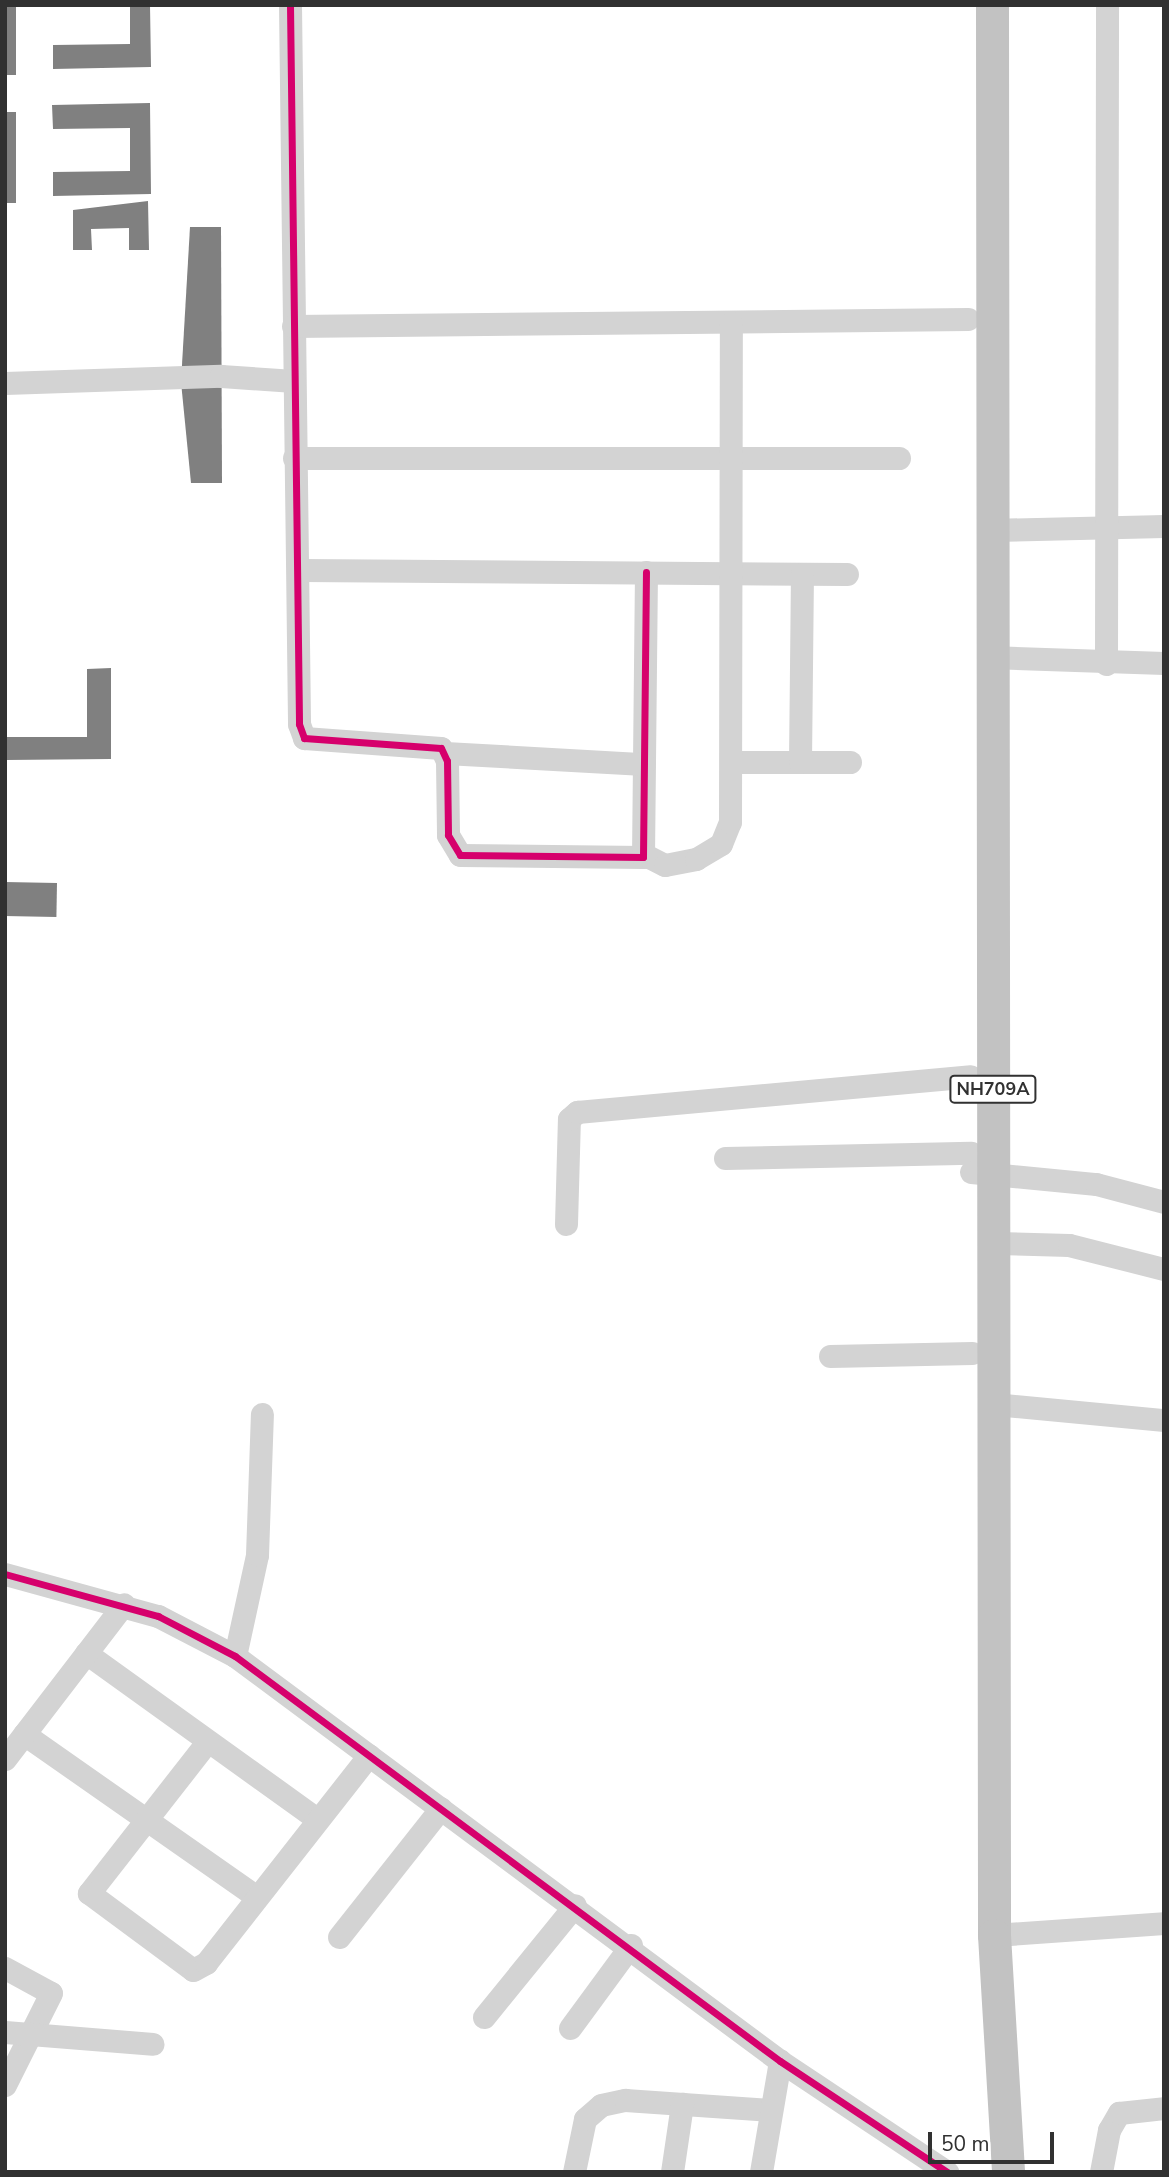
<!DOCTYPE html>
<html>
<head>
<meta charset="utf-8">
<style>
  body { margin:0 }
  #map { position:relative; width:1169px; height:2177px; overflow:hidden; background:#fff; font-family:"Nunito Sans",sans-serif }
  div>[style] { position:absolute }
  .building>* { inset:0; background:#808080; transform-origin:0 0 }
  .minor>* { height:23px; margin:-11.5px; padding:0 11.5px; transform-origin:11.5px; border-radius:11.5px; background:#d3d3d3 }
  .highway>* { height:33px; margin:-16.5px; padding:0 16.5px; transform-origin:16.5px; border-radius:16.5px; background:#c2c2c2 }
  .cycleway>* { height:7px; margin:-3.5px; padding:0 3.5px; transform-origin:3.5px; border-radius:3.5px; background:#d6006c }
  span { translate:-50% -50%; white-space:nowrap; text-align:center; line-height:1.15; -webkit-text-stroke:7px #fff; paint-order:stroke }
  .shield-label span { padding:2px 5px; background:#fff; border:2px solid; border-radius:5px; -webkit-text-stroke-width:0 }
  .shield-label { font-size:18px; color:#313131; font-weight:700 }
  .frame { position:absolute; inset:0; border:7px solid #313131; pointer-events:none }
  .scale { position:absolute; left:928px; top:2132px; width:126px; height:32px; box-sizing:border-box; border:4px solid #313131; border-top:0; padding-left:9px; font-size:21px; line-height:24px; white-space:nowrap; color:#313131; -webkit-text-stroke:5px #fff; paint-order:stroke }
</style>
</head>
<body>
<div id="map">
  <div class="building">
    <div style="left:5px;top:5px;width:11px;height:70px"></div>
    <div style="clip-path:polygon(130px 5px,150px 5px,151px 67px,53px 69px,53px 45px,130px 44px)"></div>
    <div style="clip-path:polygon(150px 103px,151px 194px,53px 196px,53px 172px,130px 171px,130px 128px,53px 129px,52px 105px)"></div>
    <div style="left:5px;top:112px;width:11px;height:91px"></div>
    <div style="clip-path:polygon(148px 201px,149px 250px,129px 250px,129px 228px,91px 229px,92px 250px,73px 250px,73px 210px)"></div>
    <div style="clip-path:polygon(190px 227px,221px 227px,222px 483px,191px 483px,181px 382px)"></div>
    <div style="clip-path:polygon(111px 668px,111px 759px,6px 760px,6px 737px,87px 737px,87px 669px)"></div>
    <div style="left:5px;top:882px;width:52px;height:34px;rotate:1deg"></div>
  </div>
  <div class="minor">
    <div style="left:290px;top:5px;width:719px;rotate:89.28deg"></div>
    <div style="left:299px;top:724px;width:15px;rotate:70deg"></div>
    <div style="left:304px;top:738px;width:137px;rotate:4.2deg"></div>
    <div style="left:441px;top:748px;width:14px;rotate:65deg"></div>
    <div style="left:447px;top:761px;width:74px;rotate:89.2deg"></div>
    <div style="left:448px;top:835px;width:23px;rotate:59deg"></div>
    <div style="left:460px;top:855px;width:183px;rotate:0.6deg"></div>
    <div style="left:643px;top:857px;width:285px;rotate:-89.4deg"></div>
    <div style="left:293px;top:326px;width:675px;rotate:-0.59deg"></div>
    <div style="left:5px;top:383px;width:216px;rotate:-1.9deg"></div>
    <div style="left:221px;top:376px;width:73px;rotate:3.9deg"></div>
    <div style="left:294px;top:458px;width:605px"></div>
    <div style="left:990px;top:530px;width:174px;rotate:-1.3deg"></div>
    <div style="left:301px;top:570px;width:546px;rotate:0.42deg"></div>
    <div style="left:990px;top:657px;width:174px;rotate:2deg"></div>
    <div style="left:1106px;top:664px;width:659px;rotate:-89.91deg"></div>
    <div style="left:445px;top:753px;width:199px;rotate:3.2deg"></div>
    <div style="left:733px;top:762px;width:117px"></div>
    <div style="left:800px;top:762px;width:188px;rotate:-89.4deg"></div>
    <div style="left:645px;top:855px;width:22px;rotate:27deg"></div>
    <div style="left:665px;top:865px;width:32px;rotate:-11deg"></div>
    <div style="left:696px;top:859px;width:29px;rotate:-31deg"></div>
    <div style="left:721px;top:844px;width:24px;rotate:-68deg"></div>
    <div style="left:730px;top:822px;width:499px;rotate:-89.9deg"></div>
    <div style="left:725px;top:1158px;width:246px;rotate:-1.2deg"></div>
    <div style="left:971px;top:1172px;width:126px;rotate:5.5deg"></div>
    <div style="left:1096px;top:1184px;width:70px;rotate:14.8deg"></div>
    <div style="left:566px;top:1224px;width:105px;rotate:-88.4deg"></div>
    <div style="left:569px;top:1119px;width:11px;rotate:-41deg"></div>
    <div style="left:577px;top:1112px;width:395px;rotate:-5.2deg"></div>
    <div style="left:994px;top:1243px;width:75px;rotate:1.5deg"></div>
    <div style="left:1069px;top:1245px;width:98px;rotate:14.2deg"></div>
    <div style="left:830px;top:1356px;width:142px;rotate:-1.2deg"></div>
    <div style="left:994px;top:1404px;width:171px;rotate:5.4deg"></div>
    <div style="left:5px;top:1574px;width:159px;rotate:15.4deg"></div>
    <div style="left:158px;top:1616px;width:87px;rotate:27.5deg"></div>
    <div style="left:235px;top:1656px;width:679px;rotate:36.62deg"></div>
    <div style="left:780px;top:2061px;width:201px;rotate:33.6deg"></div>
    <div style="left:86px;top:1653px;width:284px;rotate:35.7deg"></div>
    <div style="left:235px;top:1656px;width:103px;rotate:-77.7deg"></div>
    <div style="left:257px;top:1555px;width:141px;rotate:-88deg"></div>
    <div style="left:24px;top:1734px;width:284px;rotate:35deg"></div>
    <div style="left:207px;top:1742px;width:192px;rotate:128deg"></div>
    <div style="left:89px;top:1893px;width:129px;rotate:36.5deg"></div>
    <div style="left:193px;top:1970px;width:15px;rotate:-28deg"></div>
    <div style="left:206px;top:1963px;width:264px;rotate:-51.9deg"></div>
    <div style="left:5px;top:1759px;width:195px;rotate:-52.5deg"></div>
    <div style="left:994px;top:1935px;width:170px;rotate:-4deg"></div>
    <div style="left:339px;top:1937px;width:164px;rotate:-51.7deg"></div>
    <div style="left:5px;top:1968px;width:52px;rotate:28.5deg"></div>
    <div style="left:51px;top:1993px;width:103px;rotate:116.6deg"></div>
    <div style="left:484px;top:2017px;width:144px;rotate:-50.9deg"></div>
    <div style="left:570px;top:2028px;width:103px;rotate:-53.7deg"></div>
    <div style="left:5px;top:2032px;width:148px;rotate:4.6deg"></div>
    <div style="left:574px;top:2172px;width:54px;rotate:-78.3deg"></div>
    <div style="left:585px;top:2119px;width:21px;rotate:-41deg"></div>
    <div style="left:601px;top:2105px;width:25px;rotate:-12deg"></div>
    <div style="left:625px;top:2100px;width:146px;rotate:3.9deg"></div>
    <div style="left:672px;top:2172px;width:69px;rotate:-81.6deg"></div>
    <div style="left:761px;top:2172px;width:113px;rotate:-80.3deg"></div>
    <div style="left:1101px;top:2172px;width:43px;rotate:-79.2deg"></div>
    <div style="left:1109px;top:2130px;width:20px;rotate:-60deg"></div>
    <div style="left:1119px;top:2113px;width:45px;rotate:-6.3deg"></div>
  </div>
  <div class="highway">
    <div style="left:992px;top:5px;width:1930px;rotate:89.94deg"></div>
    <div style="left:994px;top:1935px;width:237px;rotate:86.6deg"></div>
  </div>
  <div class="cycleway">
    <div style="left:290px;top:5px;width:719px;rotate:89.28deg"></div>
    <div style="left:299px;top:724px;width:15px;rotate:70deg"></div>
    <div style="left:304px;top:738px;width:137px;rotate:4.2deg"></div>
    <div style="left:441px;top:748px;width:14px;rotate:65deg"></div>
    <div style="left:447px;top:761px;width:74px;rotate:89.2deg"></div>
    <div style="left:448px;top:835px;width:23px;rotate:59deg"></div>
    <div style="left:460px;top:855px;width:183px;rotate:0.6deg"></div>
    <div style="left:643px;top:857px;width:285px;rotate:-89.4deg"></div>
    <div style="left:5px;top:1574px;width:159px;rotate:15.4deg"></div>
    <div style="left:158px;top:1616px;width:87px;rotate:27.5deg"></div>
    <div style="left:235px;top:1656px;width:679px;rotate:36.62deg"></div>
    <div style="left:780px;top:2061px;width:201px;rotate:33.6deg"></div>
  </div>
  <div class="shield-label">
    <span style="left:993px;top:1089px">NH709A</span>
  </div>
  <div class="frame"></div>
  <div class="scale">50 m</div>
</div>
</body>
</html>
